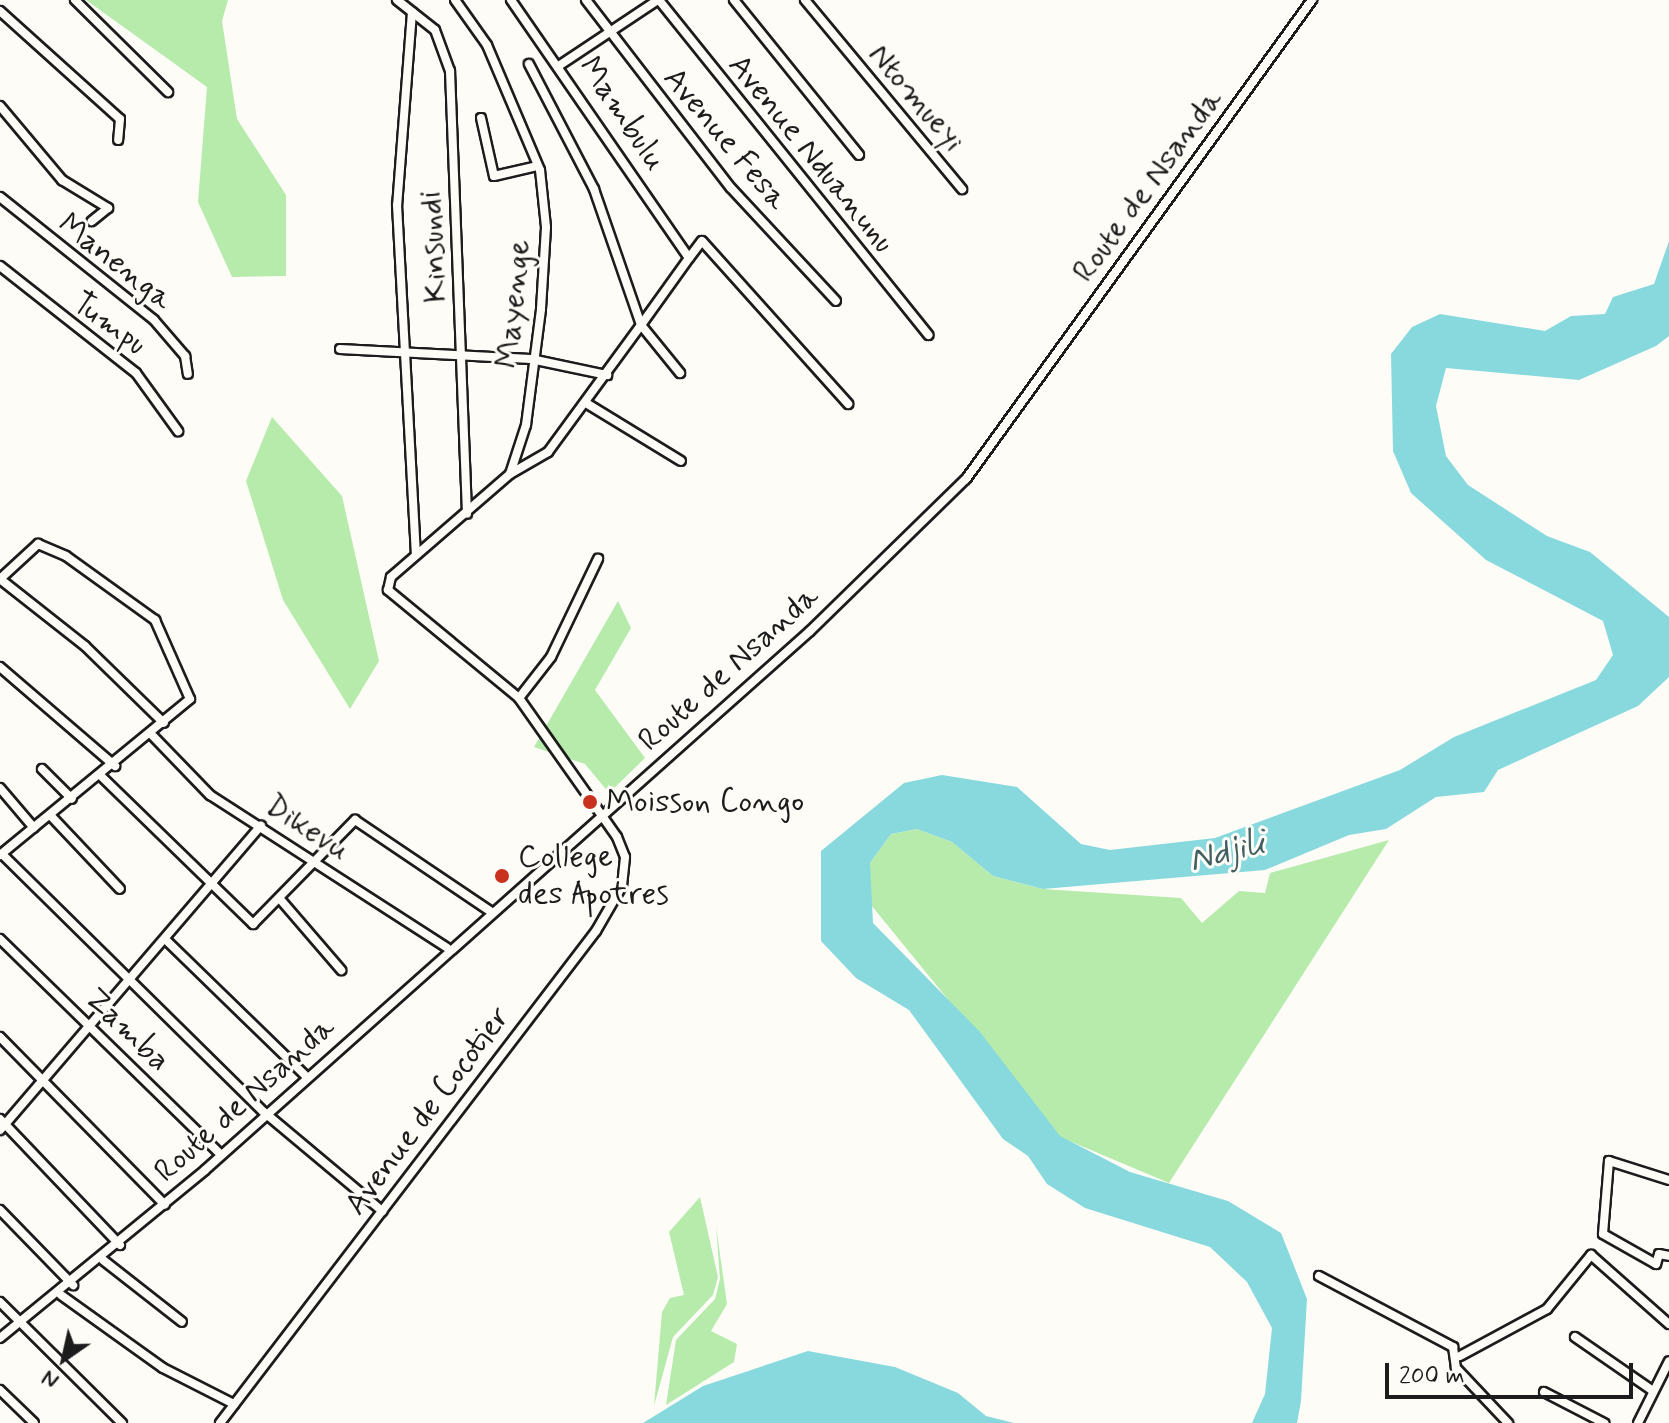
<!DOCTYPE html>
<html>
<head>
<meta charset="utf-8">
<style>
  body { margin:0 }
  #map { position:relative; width:1669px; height:1423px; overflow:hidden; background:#fdfcf7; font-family:Mynerve,sans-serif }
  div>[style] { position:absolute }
  .green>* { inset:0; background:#b6ebac }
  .water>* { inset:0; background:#87d9de }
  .roads { filter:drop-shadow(2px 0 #1c1c1c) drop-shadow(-2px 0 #1c1c1c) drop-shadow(0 2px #1c1c1c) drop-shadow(0 -2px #1c1c1c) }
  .minor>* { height:8px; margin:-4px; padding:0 4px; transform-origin:4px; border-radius:4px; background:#fdfcf7 }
  .dots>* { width:22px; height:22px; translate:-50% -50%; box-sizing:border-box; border:4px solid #fdfcf7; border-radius:50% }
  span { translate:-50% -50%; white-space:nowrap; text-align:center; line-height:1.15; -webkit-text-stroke:6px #fdfcf7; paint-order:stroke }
  .street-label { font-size:32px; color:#1c1c1c }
  .poi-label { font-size:32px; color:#1c1c1c }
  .left { translate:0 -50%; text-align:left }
  .water-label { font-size:34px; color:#415e60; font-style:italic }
  .north { position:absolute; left:24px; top:1319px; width:80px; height:80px; -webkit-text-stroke:6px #fdfcf7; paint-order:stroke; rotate:214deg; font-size:22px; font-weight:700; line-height:32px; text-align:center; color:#1c1c1c }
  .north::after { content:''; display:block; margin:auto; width:28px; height:36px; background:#1c1c1c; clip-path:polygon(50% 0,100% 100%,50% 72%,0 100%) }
  .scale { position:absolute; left:1385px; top:1363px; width:248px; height:36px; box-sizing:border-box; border:4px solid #1c1c1c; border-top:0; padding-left:10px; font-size:24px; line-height:28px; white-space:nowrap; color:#1c1c1c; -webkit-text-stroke:6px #fdfcf7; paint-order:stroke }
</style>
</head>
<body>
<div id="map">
  <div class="green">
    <div style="clip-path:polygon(86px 0,228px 0,222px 21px,237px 119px,286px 195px,286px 276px,232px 277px,198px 202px,207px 87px)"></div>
    <div style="clip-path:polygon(272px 417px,342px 496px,379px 661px,350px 709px,283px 600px,246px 481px)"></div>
    <div style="clip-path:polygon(618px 601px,631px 628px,595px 690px,645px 758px,609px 793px,585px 764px,534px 747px)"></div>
    <div style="clip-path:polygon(917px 829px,952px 842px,993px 876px,1043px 889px,1181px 898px,1202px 923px,1239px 891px,1265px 893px,1270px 873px,1389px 840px,1169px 1183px,1060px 1137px,867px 900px,870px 863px,891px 834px)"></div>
    <div style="clip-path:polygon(700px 1197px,718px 1277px,713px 1295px,673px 1337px,654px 1406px,662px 1312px,670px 1298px,684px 1295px,669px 1232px)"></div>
    <div style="clip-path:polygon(716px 1226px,727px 1304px,711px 1331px,737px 1344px,734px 1362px,666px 1405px,676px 1340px,715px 1299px,720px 1279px)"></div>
  </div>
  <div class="water">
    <div style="clip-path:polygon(1669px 241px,1669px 336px,1656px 346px,1579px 380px,1446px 368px,1436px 406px,1446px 456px,1468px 485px,1547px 536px,1590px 552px,1669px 617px,1669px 677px,1638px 706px,1498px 770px,1484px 792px,1436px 797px,1386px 829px,1349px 835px,1265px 870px,1043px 889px,993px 876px,952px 842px,917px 829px,891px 834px,870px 863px,873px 923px,980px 1032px,1060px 1136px,1130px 1172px,1228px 1201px,1281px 1233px,1307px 1299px,1301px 1401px,1297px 1423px,1252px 1423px,1265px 1394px,1272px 1328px,1247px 1282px,1210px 1247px,1085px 1208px,1047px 1184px,1028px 1156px,1003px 1139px,909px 1010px,856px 978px,821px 941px,821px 851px,904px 783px,942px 775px,1017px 787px,1081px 844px,1110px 850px,1215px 838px,1400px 770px,1454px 737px,1596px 680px,1613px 655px,1603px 621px,1486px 560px,1411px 493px,1393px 451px,1391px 354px,1412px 327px,1440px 314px,1545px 331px,1571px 316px,1605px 314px,1613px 297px,1654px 284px)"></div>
    <div style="clip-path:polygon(808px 1351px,895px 1367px,958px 1393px,986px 1416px,1014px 1423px,643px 1423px,703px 1386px)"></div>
  </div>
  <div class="roads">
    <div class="minor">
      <div style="left:75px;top:0;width:131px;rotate:44.7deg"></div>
      <div style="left:397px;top:0;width:48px;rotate:38.3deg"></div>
      <div style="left:435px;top:30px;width:44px;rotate:69.9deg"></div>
      <div style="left:450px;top:71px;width:443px;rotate:87.8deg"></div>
      <div style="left:511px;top:0;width:313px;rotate:55.4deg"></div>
      <div style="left:689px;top:258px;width:82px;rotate:125.6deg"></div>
      <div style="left:641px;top:325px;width:62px;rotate:50.9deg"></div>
      <div style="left:586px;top:0;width:237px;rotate:52.4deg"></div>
      <div style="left:731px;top:188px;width:154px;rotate:47.1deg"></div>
      <div style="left:659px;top:0;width:430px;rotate:51.2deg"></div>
      <div style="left:734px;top:0;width:199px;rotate:51.1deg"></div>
      <div style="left:805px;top:0;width:246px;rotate:50.3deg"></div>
      <div style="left:0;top:11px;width:161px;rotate:42deg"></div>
      <div style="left:120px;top:119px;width:21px;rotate:95deg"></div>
      <div style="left:412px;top:12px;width:194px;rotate:94.4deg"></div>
      <div style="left:397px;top:205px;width:349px;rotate:86.9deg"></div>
      <div style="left:560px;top:65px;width:118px;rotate:-33.6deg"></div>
      <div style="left:0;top:106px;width:97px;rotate:50deg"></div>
      <div style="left:62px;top:180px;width:54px;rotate:31.3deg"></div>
      <div style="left:108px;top:208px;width:21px;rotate:141deg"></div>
      <div style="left:481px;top:118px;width:59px;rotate:77.4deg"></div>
      <div style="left:494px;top:176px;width:44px;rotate:-13.1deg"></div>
      <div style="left:0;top:197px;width:197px;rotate:38.6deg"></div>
      <div style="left:154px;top:320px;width:48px;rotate:49.3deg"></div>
      <div style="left:185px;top:356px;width:18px;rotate:81deg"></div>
      <div style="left:689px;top:258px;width:21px;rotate:-53deg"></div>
      <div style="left:702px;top:241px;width:219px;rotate:48.1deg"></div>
      <div style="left:0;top:266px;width:173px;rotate:38.2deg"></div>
      <div style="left:136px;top:373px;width:72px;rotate:54.1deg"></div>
      <div style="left:340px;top:349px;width:191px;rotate:3deg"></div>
      <div style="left:531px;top:359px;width:78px;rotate:11.9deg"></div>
      <div style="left:586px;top:403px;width:111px;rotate:31.4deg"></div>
      <div style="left:510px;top:474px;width:44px;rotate:-30.1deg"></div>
      <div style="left:548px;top:452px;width:157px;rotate:-53.8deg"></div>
      <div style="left:641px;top:325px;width:144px;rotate:-109.1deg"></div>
      <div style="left:594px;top:189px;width:141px;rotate:-117.5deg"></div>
      <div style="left:0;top:579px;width:52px;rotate:-42.6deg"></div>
      <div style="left:38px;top:544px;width:30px;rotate:23deg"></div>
      <div style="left:66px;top:556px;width:110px;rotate:35.7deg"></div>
      <div style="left:155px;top:620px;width:86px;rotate:66.1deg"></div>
      <div style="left:190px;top:699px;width:246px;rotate:140.6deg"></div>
      <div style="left:0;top:579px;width:108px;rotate:38.2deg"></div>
      <div style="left:85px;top:646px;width:110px;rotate:44.3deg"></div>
      <div style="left:0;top:667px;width:152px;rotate:40.7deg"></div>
      <div style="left:519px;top:698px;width:52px;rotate:-52deg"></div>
      <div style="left:551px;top:657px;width:109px;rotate:-64.4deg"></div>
      <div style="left:151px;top:734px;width:85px;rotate:46deg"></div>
      <div style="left:210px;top:795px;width:282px;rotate:32.8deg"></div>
      <div style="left:42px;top:769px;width:42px;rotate:45deg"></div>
      <div style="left:102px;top:777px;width:211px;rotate:44.2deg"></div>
      <div style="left:253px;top:924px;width:146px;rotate:-45.6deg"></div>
      <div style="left:355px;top:820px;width:163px;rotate:34deg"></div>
      <div style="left:0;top:788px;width:52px;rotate:49.6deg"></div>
      <div style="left:51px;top:816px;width:100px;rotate:46.6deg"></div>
      <div style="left:2px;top:854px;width:369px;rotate:44.6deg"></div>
      <div style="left:265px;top:1113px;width:153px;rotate:39.9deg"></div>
      <div style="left:280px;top:899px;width:94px;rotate:49.3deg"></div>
      <div style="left:0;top:939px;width:309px;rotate:44.3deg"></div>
      <div style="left:167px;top:941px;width:194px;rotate:44.2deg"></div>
      <div style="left:0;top:1037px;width:235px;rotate:45.5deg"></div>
      <div style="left:0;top:1119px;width:174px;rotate:46.4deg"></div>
      <div style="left:0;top:1130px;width:401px;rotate:-49.4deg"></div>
      <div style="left:1669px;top:1180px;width:63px;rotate:-162.4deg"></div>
      <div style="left:1609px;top:1161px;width:73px;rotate:94.7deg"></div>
      <div style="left:1603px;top:1234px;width:61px;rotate:29.5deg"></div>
      <div style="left:1656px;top:1264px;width:10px;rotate:-73deg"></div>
      <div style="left:1659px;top:1254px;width:10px;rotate:11deg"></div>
      <div style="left:0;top:1210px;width:105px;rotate:45.8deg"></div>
      <div style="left:103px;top:1260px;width:100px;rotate:38.1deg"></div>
      <div style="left:1319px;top:1276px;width:152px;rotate:27.9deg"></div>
      <div style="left:1453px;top:1347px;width:21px;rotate:82deg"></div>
      <div style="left:1456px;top:1368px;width:76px;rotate:46.6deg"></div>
      <div style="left:61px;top:1295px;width:125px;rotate:35.6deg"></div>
      <div style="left:163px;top:1368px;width:80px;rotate:26.9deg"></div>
      <div style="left:0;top:1302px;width:172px;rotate:44.8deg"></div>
      <div style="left:1575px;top:1337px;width:95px;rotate:34.7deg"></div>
      <div style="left:0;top:1338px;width:265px;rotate:-39.3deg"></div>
      <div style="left:205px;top:1170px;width:810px;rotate:-41.7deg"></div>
      <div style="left:810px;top:631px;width:218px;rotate:-44.3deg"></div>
      <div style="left:966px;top:479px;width:591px;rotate:-54.16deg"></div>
      <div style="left:1460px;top:1356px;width:99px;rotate:-28.4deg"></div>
      <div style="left:1547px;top:1309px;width:70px;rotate:-50.8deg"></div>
      <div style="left:1591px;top:1255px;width:104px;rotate:41.5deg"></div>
      <div style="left:0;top:1390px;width:47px;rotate:44.1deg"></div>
      <div style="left:1544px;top:1392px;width:68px;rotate:27.3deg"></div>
      <div style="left:220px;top:1423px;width:619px;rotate:-52.61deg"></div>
      <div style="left:596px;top:931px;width:52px;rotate:-60deg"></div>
      <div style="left:622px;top:886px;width:29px;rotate:-84deg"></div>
      <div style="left:625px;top:857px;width:22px;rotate:-112deg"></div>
      <div style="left:617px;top:837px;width:170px;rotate:-125.2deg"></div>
      <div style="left:519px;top:698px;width:170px;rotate:-140.5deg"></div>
      <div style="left:388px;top:590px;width:13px;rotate:-77deg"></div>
      <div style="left:391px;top:577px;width:157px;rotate:-40.9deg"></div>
      <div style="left:510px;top:474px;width:52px;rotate:-71.9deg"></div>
      <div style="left:526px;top:425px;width:117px;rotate:-82.6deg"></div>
      <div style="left:541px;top:309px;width:82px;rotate:-86.5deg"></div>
      <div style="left:546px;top:227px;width:57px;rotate:-96deg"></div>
      <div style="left:540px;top:170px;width:136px;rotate:-113deg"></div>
      <div style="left:487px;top:45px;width:55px;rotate:-125.4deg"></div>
      <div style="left:1638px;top:1423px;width:69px;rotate:-63.4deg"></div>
    </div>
  </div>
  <div class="dots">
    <div style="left:590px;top:802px;background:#c8321e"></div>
    <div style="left:502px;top:876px;background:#c8321e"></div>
  </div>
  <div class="street-label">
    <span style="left:916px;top:98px;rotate:50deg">Ntomueyi</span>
    <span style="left:622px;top:114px;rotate:56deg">Mambulu</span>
    <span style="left:725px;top:139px;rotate:50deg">Avenue Fesa</span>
    <span style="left:811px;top:154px;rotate:51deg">Avenue Nduanunu</span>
    <span style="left:1148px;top:186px;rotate:-54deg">Route de Nsanda</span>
    <span style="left:434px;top:247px;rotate:-93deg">Kinsundi</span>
    <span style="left:115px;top:262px;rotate:38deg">Manenga</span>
    <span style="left:514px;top:304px;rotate:-84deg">Mayenge</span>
    <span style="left:109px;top:324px;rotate:36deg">Tumpu</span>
    <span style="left:729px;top:669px;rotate:-42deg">Route de Nsanda</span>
    <span style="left:307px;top:828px;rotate:33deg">Dikevu</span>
    <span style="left:127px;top:1030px;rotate:44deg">Zamba</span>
    <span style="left:245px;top:1100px;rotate:-42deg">Route de Nsanda</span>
    <span style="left:428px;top:1111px;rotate:-53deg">Avenue de Cocotier</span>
  </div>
  <div class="poi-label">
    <span class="left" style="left:606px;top:802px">Moisson Congo</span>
    <span class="left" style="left:518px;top:876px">College<br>des Apotres</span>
  </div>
  <div class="water-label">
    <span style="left:1227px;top:852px;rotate:-15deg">Ndjili</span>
  </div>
  <div class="north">N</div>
  <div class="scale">200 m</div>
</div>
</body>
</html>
